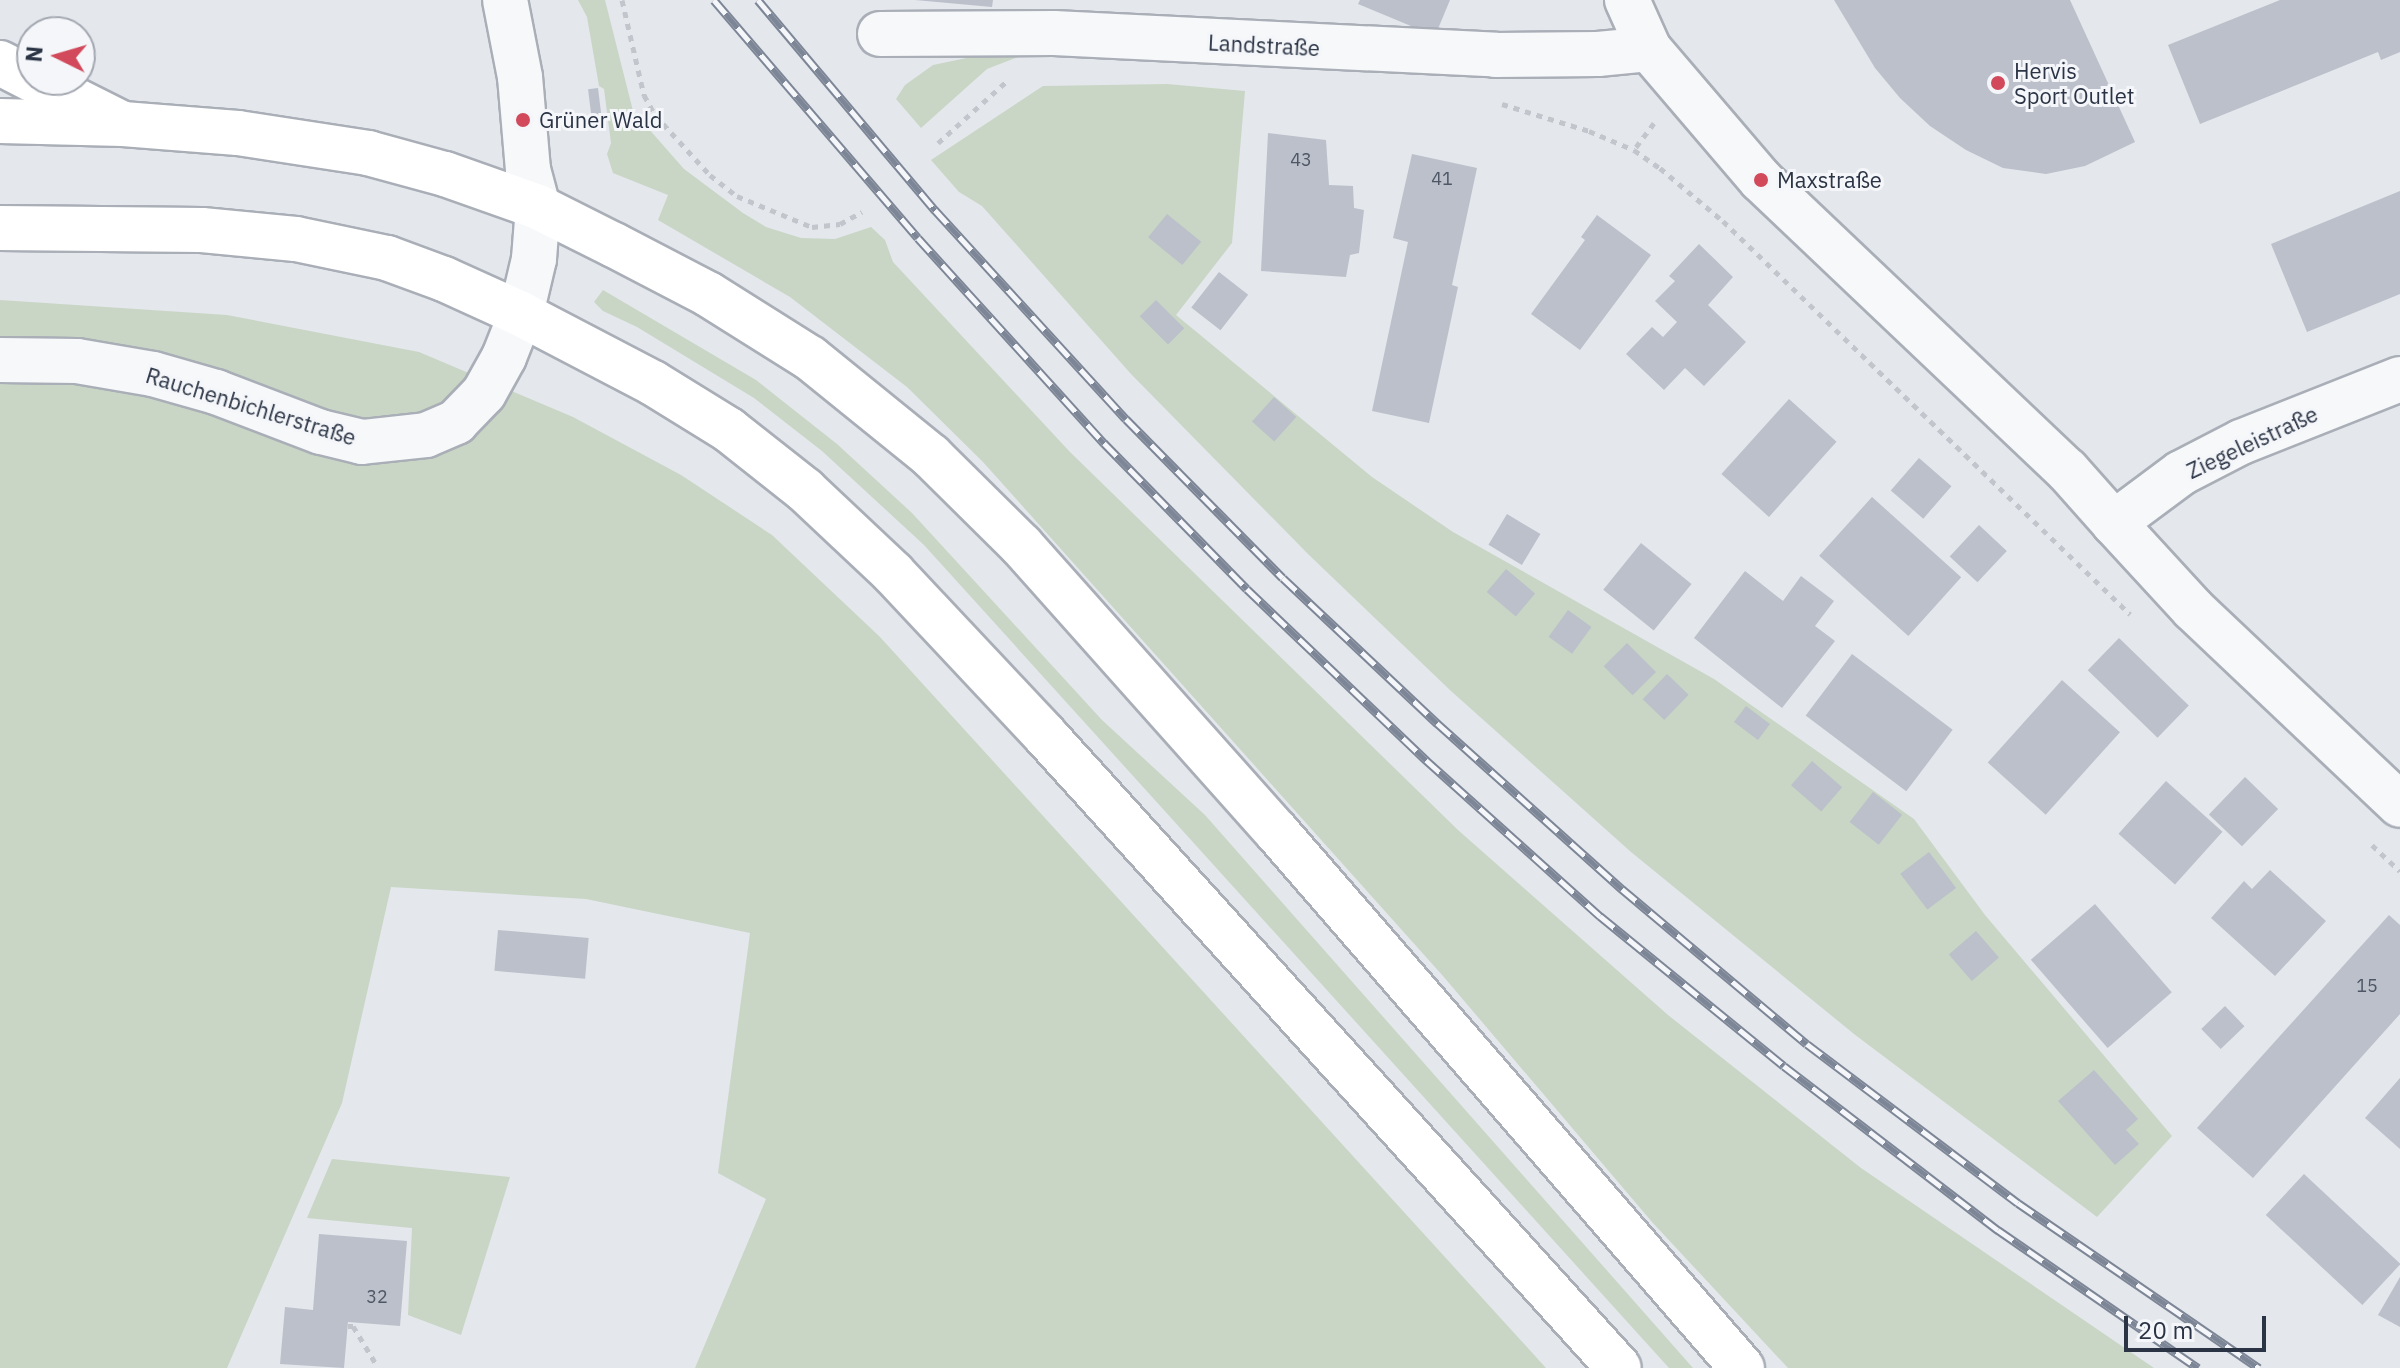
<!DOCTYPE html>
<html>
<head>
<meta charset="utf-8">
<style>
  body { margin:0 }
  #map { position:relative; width:2400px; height:1368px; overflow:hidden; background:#e4e7ec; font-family:"IBM Plex Sans",sans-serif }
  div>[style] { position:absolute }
  .green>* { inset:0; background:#c9d6c5 }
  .building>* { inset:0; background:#bbc0ca; transform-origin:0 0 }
  .path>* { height:5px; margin-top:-2.5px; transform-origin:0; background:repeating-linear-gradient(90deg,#c2c5cb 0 6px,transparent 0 12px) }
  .roads { filter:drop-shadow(2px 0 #a9aeb7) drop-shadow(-2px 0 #a9aeb7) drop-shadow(0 2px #a9aeb7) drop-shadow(0 -2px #a9aeb7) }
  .minor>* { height:44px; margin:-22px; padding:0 22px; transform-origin:22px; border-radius:22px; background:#f7f8fa }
  .tertiary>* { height:44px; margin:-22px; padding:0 22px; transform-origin:22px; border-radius:22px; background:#f7f8fa }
  .primary>* { height:44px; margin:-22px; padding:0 22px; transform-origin:22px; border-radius:22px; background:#fff }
  .motorway>* { height:44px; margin:-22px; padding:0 22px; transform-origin:22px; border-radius:22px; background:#fff }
  .rail>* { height:9px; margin-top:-4.5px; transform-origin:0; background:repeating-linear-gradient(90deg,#f4f6f9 0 18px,#7d8696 0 36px); box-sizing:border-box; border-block:2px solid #7d8696 }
  .dots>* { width:22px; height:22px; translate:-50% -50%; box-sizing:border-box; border:4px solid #f4f6f9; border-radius:50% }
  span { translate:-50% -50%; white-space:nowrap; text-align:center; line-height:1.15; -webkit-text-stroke:6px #f4f6f9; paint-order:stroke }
  .number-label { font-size:18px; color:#4f5766 }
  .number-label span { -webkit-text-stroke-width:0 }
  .street-label { font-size:22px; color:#2b3445 }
  .poi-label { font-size:22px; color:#2b3445 }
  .left { translate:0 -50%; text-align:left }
  .north { position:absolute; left:16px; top:16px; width:80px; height:80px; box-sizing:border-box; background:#f4f6f9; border:2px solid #a4a8b1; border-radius:50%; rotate:275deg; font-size:22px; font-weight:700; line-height:32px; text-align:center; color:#2b3445 }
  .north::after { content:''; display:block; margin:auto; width:28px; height:36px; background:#d1495b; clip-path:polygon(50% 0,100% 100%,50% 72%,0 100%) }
  .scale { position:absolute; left:2124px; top:1316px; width:142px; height:36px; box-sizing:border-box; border:4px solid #2b3445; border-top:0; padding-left:10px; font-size:24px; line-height:28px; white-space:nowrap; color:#2b3445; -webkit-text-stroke:6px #f4f6f9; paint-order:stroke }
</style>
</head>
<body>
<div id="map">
  <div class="green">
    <div style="clip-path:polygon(578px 0,605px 0,633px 111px,684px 169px,743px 213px,766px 227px,801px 238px,835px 239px,871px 227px,885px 240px,893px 262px,1070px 452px,1458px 830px,1668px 1015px,1861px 1168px,2154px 1368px,1788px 1368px,1652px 1222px,1443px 976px,983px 462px,907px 387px,790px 297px,658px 220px,668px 195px,613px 173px,607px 154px,611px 143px,604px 89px,599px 86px,587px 17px)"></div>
    <div style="clip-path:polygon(1000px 51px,1028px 53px,987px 69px,921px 128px,896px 99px,905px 85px,933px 65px)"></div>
    <div style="clip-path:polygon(1167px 84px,1245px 91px,1232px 243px,1176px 315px,1372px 477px,1453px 532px,1714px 679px,1914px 819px,1985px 915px,2172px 1136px,2097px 1217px,1854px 1034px,1631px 852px,1451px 691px,1308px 554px,1131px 374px,982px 206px,959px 192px,931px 160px,1043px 86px)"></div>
    <div style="clip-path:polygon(603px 290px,756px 380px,837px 444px,912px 513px,1102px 720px,1205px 815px,1693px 1368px,1669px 1368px,924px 545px,822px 451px,754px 398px,637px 327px,603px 311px,594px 302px)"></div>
    <div style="clip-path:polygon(0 300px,227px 315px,419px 352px,573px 417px,681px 475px,772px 535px,880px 637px,1546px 1368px,695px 1368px,766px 1199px,718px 1173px,750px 933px,586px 899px,391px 887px,342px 1103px,227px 1368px,0 1368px)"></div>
    <div style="clip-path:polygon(332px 1159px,510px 1177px,461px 1335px,408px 1315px,412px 1228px,307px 1218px)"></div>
  </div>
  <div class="building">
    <div style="clip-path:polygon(915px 0,993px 0,992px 7px)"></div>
    <div style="clip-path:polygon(1360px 0,1450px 0,1435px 36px,1358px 4px)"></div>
    <div style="clip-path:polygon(1834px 0,2070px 0,2135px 142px,2085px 166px,2046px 174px,2003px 168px,1966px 150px,1930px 126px,1900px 98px,1875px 68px)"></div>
    <div style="clip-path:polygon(2280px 0,2400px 0,2400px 52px,2381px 60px,2378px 52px,2200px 124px,2168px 45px)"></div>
    <div style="left:598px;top:88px;width:35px;height:10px;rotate:83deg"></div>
    <div style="clip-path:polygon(1268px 133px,1326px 140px,1329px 185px,1353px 186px,1354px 208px,1364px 210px,1359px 253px,1350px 255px,1346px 277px,1261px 271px)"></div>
    <div style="clip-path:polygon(1412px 154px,1477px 168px,1452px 285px,1458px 287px,1429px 423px,1372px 411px,1408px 242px,1393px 238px)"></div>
    <div style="clip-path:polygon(2400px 191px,2400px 294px,2307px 332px,2271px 244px)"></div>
    <div style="left:1167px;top:214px;width:44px;height:30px;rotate:39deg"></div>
    <div style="clip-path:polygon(1597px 215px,1651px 255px,1580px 350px,1531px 314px,1585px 240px,1581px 237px)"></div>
    <div style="clip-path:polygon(1699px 244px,1733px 277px,1708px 305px,1746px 342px,1704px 386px,1685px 368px,1664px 390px,1626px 354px,1652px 327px,1663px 337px,1677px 322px,1655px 301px,1675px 281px,1669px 276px)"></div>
    <div style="left:1219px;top:272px;width:37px;height:45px;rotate:38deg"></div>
    <div style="left:1156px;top:300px;width:40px;height:23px;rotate:45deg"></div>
    <div style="left:1274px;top:397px;width:30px;height:33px;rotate:42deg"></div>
    <div style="left:1789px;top:399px;width:64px;height:101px;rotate:42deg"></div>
    <div style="left:1919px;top:458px;width:43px;height:43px;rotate:41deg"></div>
    <div style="left:1872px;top:497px;width:120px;height:79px;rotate:42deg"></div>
    <div style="left:1507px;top:514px;width:39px;height:36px;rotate:31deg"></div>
    <div style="left:1979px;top:525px;width:38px;height:43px;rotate:43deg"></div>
    <div style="left:1641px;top:543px;width:65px;height:60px;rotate:39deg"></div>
    <div style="left:1506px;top:569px;width:38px;height:30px;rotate:40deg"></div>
    <div style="clip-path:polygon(1745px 571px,1783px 601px,1801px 576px,1834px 601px,1815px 626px,1835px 641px,1782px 708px,1694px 638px)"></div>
    <div style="left:1568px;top:610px;width:29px;height:33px;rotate:36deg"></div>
    <div style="left:2119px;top:638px;width:97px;height:45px;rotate:44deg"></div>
    <div style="left:1627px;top:643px;width:41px;height:33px;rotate:45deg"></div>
    <div style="left:1852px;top:654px;width:126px;height:77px;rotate:37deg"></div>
    <div style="left:1667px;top:674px;width:30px;height:35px;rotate:44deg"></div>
    <div style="left:2062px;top:680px;width:78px;height:111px;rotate:42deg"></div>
    <div style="left:1746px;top:706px;width:30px;height:20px;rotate:37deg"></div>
    <div style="left:1812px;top:761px;width:40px;height:32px;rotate:41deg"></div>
    <div style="left:2245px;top:777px;width:46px;height:52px;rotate:44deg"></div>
    <div style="left:2166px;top:781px;width:76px;height:71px;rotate:42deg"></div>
    <div style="left:1873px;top:792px;width:37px;height:38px;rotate:38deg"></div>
    <div style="left:1929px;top:852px;width:45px;height:36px;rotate:53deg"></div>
    <div style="clip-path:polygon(2270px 870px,2326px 921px,2275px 976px,2211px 918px,2244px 881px,2252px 889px)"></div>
    <div style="left:2095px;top:904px;width:117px;height:85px;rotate:49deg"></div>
    <div style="clip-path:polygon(2389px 915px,2400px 925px,2400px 1014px,2253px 1178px,2197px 1128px)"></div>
    <div style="left:498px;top:930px;width:91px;height:41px;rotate:5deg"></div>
    <div style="left:1976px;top:931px;width:35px;height:36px;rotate:49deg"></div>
    <div style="left:2225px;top:1006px;width:28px;height:33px;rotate:46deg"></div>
    <div style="clip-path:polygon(2094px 1070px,2138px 1119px,2126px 1130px,2139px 1144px,2115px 1165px,2058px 1101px)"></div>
    <div style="clip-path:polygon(2400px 1078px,2400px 1149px,2365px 1118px)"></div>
    <div style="left:2304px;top:1174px;width:132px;height:56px;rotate:43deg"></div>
    <div style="clip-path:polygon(319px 1234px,407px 1241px,400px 1326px,348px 1322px,344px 1368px,280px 1364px,285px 1307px,313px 1310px)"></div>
    <div style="clip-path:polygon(2400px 1277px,2400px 1327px,2378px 1315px)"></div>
  </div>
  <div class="path">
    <div style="left:622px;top:0;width:98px;rotate:77deg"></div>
    <div style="left:644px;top:95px;width:23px;rotate:61deg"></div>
    <div style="left:655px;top:115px;width:81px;rotate:47.5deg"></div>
    <div style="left:710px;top:175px;width:34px;rotate:38deg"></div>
    <div style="left:737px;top:196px;width:81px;rotate:22.5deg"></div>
    <div style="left:812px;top:227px;width:28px;rotate:-6deg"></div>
    <div style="left:840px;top:224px;width:25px;rotate:-29deg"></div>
    <div style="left:1502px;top:104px;width:91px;rotate:17.2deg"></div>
    <div style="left:1589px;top:131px;width:49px;rotate:22.9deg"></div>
    <div style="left:1654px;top:123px;width:34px;rotate:127deg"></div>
    <div style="left:1634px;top:150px;width:32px;rotate:35deg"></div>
    <div style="left:1660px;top:168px;width:82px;rotate:40.1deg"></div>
    <div style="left:1723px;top:221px;width:566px;rotate:44deg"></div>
    <div style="left:938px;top:143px;width:91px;rotate:-41.9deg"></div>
    <div style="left:2372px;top:845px;width:38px;rotate:43deg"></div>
    <div style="left:348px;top:1326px;width:5px"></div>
    <div style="left:353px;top:1326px;width:44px;rotate:58.8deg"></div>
  </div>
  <div class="roads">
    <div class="minor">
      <div style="left:1627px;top:0;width:54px;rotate:65.8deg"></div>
      <div style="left:1649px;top:49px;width:172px;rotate:49.5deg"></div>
      <div style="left:1761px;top:180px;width:422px;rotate:43.5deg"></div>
      <div style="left:2067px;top:470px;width:71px;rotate:48.4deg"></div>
      <div style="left:880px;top:34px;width:174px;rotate:-0.3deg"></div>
      <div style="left:1054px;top:33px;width:443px;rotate:2.8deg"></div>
      <div style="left:1496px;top:55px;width:102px;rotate:-0.6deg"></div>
      <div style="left:1598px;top:54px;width:51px;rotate:-5.6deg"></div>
      <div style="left:0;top:360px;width:77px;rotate:0.7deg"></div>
      <div style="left:77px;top:361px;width:77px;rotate:9.7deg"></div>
      <div style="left:153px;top:374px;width:66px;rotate:15.9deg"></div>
      <div style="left:216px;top:392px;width:112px;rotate:20.9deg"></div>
      <div style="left:321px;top:432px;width:42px;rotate:13.7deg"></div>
      <div style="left:362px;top:442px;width:64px;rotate:-6.2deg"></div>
      <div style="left:426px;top:435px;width:33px;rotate:-23deg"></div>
      <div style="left:456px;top:422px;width:40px;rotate:-46deg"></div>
      <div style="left:484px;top:393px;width:41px;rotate:-60.9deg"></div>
      <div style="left:504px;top:357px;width:46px;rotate:-68.4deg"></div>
      <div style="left:521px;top:314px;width:57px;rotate:-76.7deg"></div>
      <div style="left:534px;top:259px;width:52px;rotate:-85.6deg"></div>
      <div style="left:538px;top:207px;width:38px;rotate:-105deg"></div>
      <div style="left:528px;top:170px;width:93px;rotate:-94.9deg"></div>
      <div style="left:520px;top:77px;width:78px;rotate:-101deg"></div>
    </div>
    <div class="tertiary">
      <div style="left:2400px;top:379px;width:171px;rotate:158.4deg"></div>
      <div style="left:2241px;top:442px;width:68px;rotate:152.7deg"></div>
      <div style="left:2181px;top:473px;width:84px;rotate:143.3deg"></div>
      <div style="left:2114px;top:523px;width:117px;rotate:47.4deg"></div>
      <div style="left:2193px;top:609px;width:285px;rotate:43.4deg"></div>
    </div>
    <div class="primary">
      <div style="left:0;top:121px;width:123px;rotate:1.4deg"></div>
      <div style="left:123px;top:124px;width:115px;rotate:4.5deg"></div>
      <div style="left:238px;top:133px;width:132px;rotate:8.7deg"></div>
      <div style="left:368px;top:153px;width:80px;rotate:15.3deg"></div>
      <div style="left:445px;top:174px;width:99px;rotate:19.5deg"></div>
      <div style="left:538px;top:207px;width:85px;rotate:26.6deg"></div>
      <div style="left:614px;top:245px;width:106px;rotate:27.5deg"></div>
      <div style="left:708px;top:294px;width:120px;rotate:32.1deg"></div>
      <div style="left:810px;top:358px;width:156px;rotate:39deg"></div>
      <div style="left:931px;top:456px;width:127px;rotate:44.7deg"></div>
      <div style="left:1021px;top:545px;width:383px;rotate:48.3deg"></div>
      <div style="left:1276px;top:831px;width:711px;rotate:49.05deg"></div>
      <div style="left:0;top:228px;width:202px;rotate:0.6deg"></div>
      <div style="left:202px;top:230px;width:94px;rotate:5.5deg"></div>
      <div style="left:296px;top:239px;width:93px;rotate:11.8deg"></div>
      <div style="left:387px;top:258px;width:61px;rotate:20.2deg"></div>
      <div style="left:444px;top:279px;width:85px;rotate:24.4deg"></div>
      <div style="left:521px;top:314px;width:149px;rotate:27.6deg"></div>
      <div style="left:653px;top:383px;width:89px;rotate:31.7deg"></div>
      <div style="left:729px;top:430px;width:97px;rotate:38.3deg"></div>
      <div style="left:805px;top:490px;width:121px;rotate:43.3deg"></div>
      <div style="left:893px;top:573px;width:222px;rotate:46.8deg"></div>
      <div style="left:1045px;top:735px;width:854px;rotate:47.8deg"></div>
    </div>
    <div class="motorway">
      <div style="left:0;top:63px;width:36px;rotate:27deg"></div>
      <div style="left:35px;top:80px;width:98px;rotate:26.6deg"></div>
    </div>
  </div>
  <div class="rail">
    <div style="left:714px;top:0;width:313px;rotate:49.4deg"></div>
    <div style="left:918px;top:238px;width:277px;rotate:47.8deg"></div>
    <div style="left:1104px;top:443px;width:204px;rotate:45.6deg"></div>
    <div style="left:1247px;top:589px;width:248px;rotate:43.7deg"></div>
    <div style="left:1426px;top:760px;width:234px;rotate:41.9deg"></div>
    <div style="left:1600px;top:916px;width:237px;rotate:39.2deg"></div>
    <div style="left:1784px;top:1066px;width:270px;rotate:37.5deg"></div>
    <div style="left:1998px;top:1230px;width:243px;rotate:34.6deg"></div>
    <div style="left:758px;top:0;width:275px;rotate:49.9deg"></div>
    <div style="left:935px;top:210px;width:283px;rotate:47.6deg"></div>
    <div style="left:1126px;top:419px;width:223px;rotate:45.4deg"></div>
    <div style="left:1283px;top:578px;width:212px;rotate:43.3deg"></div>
    <div style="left:1437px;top:723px;width:249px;rotate:41.9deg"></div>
    <div style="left:1622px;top:889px;width:241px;rotate:40deg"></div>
    <div style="left:1807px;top:1044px;width:264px;rotate:37deg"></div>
    <div style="left:2018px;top:1203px;width:292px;rotate:34.4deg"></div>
  </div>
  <div class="dots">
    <div style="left:1998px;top:83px;background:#d1495b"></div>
    <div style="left:523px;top:120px;background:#d1495b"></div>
    <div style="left:1761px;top:180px;background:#d1495b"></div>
  </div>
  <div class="number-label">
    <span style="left:1301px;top:160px">43</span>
    <span style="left:1442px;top:179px">41</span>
    <span style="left:2367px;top:986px">15</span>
    <span style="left:377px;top:1297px">32</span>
  </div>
  <div class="street-label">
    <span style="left:1264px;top:45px;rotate:3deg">Landstraße</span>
    <span style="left:251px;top:406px;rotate:17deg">Rauchenbichlerstraße</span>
    <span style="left:2252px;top:442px;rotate:-25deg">Ziegeleistraße</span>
  </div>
  <div class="poi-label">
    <span class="left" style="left:2014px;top:83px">Hervis<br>Sport Outlet</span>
    <span class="left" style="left:539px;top:120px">Grüner Wald</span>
    <span class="left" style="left:1777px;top:180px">Maxstraße</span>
  </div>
  <div class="north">N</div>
  <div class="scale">20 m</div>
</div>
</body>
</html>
